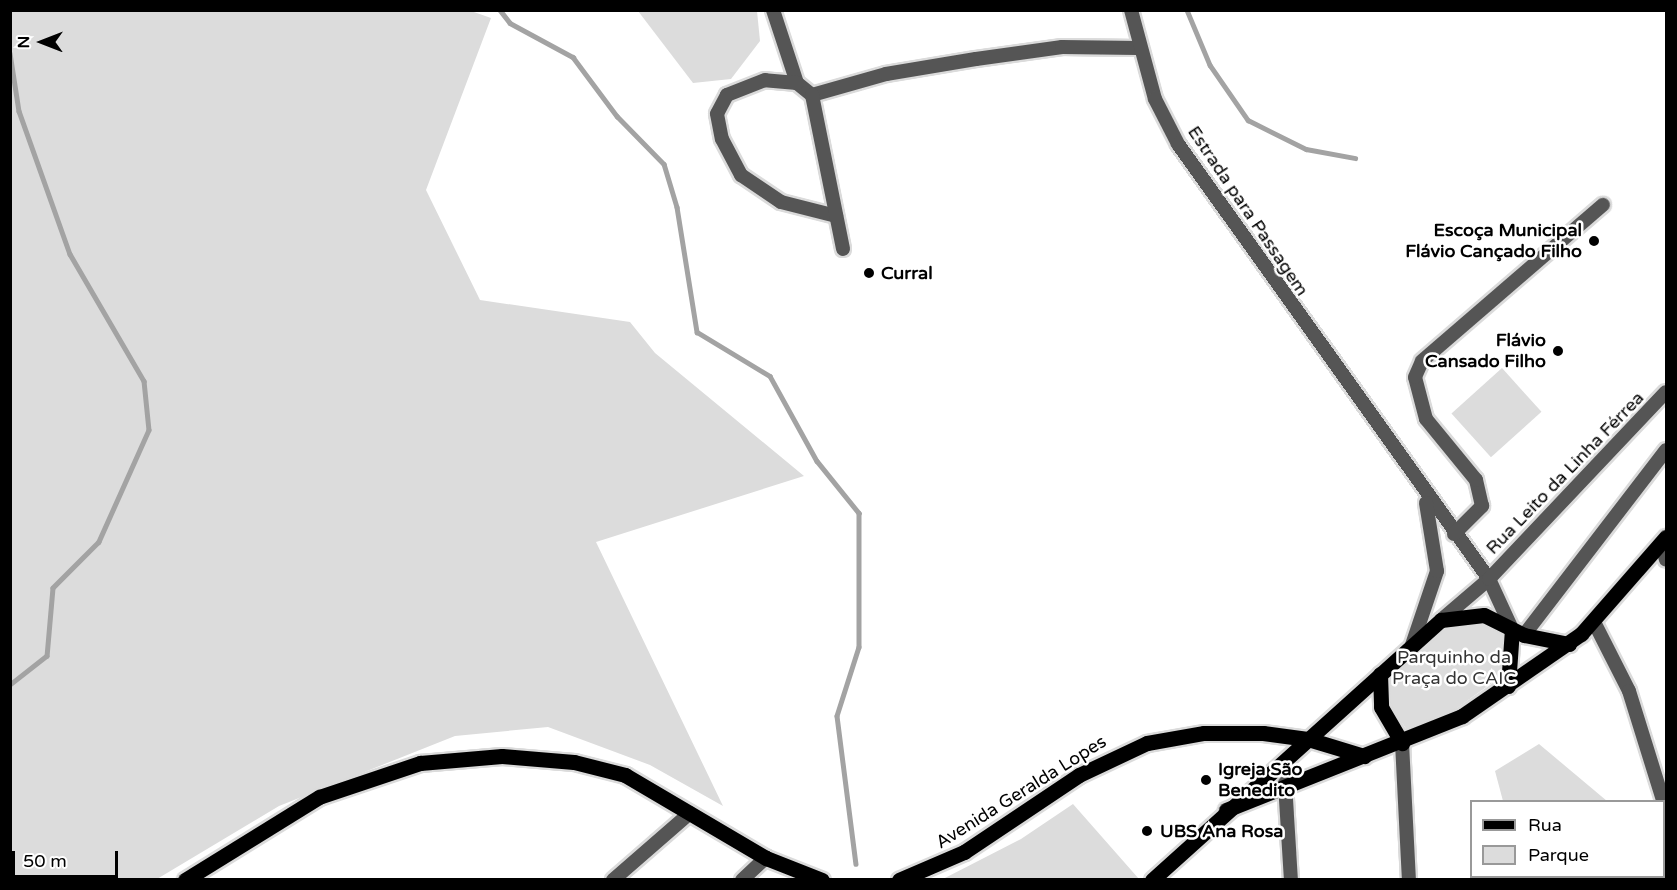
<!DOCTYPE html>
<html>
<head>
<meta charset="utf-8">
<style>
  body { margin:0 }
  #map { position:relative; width:1677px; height:890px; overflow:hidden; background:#fff; font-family:"Varela Round",sans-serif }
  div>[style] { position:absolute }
  .green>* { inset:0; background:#dcdcdc; transform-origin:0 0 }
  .stream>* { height:4.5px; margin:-2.25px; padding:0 2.25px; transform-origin:2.25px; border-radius:2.25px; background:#a3a3a3 }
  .roads { filter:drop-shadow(2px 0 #dbdbdb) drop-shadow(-2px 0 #dbdbdb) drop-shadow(0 2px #dbdbdb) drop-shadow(0 -2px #dbdbdb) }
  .minor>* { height:14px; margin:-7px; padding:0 7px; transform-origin:7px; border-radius:7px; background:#555 }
  .major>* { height:15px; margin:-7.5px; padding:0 7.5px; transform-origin:7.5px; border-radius:7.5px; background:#000 }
  .dots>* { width:16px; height:16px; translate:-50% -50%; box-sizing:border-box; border:3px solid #fff; border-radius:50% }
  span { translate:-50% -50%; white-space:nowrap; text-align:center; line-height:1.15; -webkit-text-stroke:5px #fff; paint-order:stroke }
  .street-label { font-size:18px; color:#000 }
  .poi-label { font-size:18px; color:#000; font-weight:700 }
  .right { translate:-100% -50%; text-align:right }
  .left { translate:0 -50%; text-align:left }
  .park-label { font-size:18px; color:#333 }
  .frame { position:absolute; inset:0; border:12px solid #000; pointer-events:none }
  .legend { position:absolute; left:1470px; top:800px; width:195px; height:78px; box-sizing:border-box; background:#fff; border:2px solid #999; margin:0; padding:8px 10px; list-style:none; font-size:18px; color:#000 }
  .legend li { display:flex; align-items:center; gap:12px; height:30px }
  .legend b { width:30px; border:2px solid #999 }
  .north { position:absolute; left:12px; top:12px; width:60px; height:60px; -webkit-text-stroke:4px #fff; paint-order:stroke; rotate:270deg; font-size:16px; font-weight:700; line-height:24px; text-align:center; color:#000 }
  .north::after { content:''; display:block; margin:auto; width:21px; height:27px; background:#000; clip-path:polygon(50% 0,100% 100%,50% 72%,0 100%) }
  .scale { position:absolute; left:12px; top:851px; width:106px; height:27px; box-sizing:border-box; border:3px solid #000; border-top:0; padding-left:8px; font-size:18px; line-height:21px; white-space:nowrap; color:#000; -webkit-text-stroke:4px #fff; paint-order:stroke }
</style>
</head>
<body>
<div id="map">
  <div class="green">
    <div style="clip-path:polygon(471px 11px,491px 18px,426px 190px,480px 300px,630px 322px,655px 353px,804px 476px,596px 542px,723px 806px,650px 765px,548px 727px,455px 736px,279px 806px,157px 879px,11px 879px,11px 11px)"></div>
    <div style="clip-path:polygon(638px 11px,757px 11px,760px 41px,731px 79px,693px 83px)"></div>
    <div style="left:1502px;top:368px;width:59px;height:68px;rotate:48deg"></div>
    <div style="clip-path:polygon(1479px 620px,1497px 627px,1505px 637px,1499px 678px,1443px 718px,1407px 730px,1388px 703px,1384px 685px,1443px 629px)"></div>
    <div style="clip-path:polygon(1539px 744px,1607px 801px,1503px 801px,1495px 771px)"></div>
    <div style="clip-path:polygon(1073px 804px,1139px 879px,943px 879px,1021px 839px)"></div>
    <div style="clip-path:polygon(1664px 844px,1666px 879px,1521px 879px,1664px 876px)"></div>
  </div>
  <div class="stream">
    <div style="left:500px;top:10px;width:16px;rotate:52deg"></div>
    <div style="left:510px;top:23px;width:72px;rotate:28.4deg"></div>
    <div style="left:573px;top:57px;width:74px;rotate:53.3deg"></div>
    <div style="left:617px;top:116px;width:67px;rotate:45.6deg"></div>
    <div style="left:664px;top:164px;width:45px;rotate:73.2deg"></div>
    <div style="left:677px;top:207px;width:127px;rotate:80.9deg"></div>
    <div style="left:697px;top:332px;width:85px;rotate:31.1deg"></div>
    <div style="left:770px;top:376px;width:97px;rotate:61.1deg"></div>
    <div style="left:817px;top:461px;width:67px;rotate:51.1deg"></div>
    <div style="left:859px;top:513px;width:134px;rotate:90deg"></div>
    <div style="left:859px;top:647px;width:72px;rotate:107.7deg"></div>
    <div style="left:837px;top:716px;width:149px;rotate:82.7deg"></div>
    <div style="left:1187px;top:10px;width:60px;rotate:67.3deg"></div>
    <div style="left:1210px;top:65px;width:67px;rotate:55.4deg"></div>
    <div style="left:1248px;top:120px;width:65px;rotate:26.6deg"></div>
    <div style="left:1306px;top:149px;width:50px;rotate:10.4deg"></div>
    <div style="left:10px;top:53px;width:59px;rotate:81.2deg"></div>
    <div style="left:19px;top:111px;width:152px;rotate:70.4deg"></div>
    <div style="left:70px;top:254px;width:147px;rotate:59.8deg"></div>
    <div style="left:144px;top:381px;width:49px;rotate:84.2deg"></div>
    <div style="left:149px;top:430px;width:123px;rotate:114.1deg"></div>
    <div style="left:99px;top:542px;width:65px;rotate:135deg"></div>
    <div style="left:53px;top:588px;width:68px;rotate:95deg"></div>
    <div style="left:47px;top:656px;width:47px;rotate:141.9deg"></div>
    <div style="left:1591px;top:876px;width:4px;rotate:63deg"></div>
  </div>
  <div class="roads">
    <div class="minor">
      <div style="left:773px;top:10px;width:77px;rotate:71.8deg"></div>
      <div style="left:797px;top:83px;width:19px;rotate:39deg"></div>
      <div style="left:812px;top:95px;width:77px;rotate:-15.8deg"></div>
      <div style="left:886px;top:74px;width:91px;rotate:-9.5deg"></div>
      <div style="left:976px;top:59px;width:87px;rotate:-7.9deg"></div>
      <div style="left:1062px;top:47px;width:76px;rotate:0.8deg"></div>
      <div style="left:1131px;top:10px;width:92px;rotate:74.9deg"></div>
      <div style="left:1155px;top:99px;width:51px;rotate:62.9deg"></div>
      <div style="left:1178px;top:144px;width:535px;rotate:54.44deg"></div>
      <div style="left:1489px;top:579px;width:55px;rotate:65.3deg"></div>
      <div style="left:797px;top:83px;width:32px;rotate:-175deg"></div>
      <div style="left:765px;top:80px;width:41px;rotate:158.5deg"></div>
      <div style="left:727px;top:95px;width:21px;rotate:118deg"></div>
      <div style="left:717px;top:114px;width:25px;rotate:79deg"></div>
      <div style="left:722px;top:139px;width:41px;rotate:62.2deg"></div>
      <div style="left:741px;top:175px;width:48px;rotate:34deg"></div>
      <div style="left:781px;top:202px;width:57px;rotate:14.3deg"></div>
      <div style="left:812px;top:95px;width:157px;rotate:78.6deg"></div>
      <div style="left:1454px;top:534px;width:40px;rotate:-45deg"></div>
      <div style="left:1482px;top:506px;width:27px;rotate:-103deg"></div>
      <div style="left:1476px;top:480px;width:79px;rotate:-129.3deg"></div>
      <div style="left:1426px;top:419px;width:43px;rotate:-104.7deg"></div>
      <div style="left:1415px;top:377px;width:17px;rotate:-66deg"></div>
      <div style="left:1422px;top:361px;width:239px;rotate:-40.8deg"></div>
      <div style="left:1662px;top:544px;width:16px;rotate:76deg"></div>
      <div style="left:1441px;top:620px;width:63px;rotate:-40.5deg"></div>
      <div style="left:1489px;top:579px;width:257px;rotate:-46.6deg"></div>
      <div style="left:1594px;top:622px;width:77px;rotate:63.1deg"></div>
      <div style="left:1629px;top:691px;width:125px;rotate:72.7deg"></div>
      <div style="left:1524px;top:635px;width:233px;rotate:-52.5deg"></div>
      <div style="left:1412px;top:645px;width:78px;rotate:-71.3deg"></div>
      <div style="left:1437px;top:571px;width:69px;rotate:-99.2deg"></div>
      <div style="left:1402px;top:743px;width:137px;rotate:87.1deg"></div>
      <div style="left:1285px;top:783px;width:97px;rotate:86.5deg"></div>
      <div style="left:613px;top:880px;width:102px;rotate:-41deg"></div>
      <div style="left:742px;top:880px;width:33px;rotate:-43deg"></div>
    </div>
    <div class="major">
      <div style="left:1380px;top:674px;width:33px;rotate:88deg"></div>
      <div style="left:1381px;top:707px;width:42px;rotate:59.7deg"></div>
      <div style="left:1508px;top:686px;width:57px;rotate:-86deg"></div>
      <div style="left:1226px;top:810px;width:254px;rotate:-21.7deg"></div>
      <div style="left:1462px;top:716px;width:145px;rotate:-34.6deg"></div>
      <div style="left:1581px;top:634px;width:129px;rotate:-48.8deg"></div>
      <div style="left:185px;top:880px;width:158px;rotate:-31.8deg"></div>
      <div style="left:319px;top:797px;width:107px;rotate:-18.6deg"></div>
      <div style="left:420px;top:763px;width:82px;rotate:-4.9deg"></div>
      <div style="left:502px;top:756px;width:72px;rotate:4.8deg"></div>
      <div style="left:574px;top:762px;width:53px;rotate:14.3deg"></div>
      <div style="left:625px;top:775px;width:164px;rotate:30.5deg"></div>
      <div style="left:766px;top:858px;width:60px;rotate:21.4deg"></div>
      <div style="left:899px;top:880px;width:71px;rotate:-23.3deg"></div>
      <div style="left:964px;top:852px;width:138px;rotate:-33.8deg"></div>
      <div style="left:1079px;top:775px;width:75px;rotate:-25.2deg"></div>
      <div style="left:1147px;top:743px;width:58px;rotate:-10deg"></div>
      <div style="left:1204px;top:733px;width:59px"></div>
      <div style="left:1263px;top:733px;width:45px;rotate:7.6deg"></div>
      <div style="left:1308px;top:739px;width:59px;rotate:16.9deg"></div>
      <div style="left:1152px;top:880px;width:389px;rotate:-42deg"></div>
      <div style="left:1441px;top:620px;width:43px;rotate:-6.6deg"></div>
      <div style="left:1484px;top:615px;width:45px;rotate:26.6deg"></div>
      <div style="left:1524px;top:635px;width:46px;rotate:11.3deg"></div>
    </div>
  </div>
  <div class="dots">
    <div style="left:1594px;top:241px;background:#000"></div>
    <div style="left:869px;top:273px;background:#000"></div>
    <div style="left:1558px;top:351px;background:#000"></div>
    <div style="left:1206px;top:780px;background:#000"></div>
    <div style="left:1147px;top:831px;background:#000"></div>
  </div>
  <div class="street-label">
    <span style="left:1248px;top:211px;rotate:56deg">Estrada para Passagem</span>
    <span style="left:1565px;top:473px;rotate:-46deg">Rua Leito da Linha Férrea</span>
    <span style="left:1021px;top:792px;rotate:-32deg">Avenida Geralda Lopes</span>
  </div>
  <div class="poi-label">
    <span class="right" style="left:1582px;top:241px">Escoça Municipal<br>Flávio Cançado Filho</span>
    <span class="left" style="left:881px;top:273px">Curral</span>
    <span class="right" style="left:1546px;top:351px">Flávio<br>Cansado Filho</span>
    <span class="left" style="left:1218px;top:780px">Igreja São<br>Benedito</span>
    <span class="left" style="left:1160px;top:831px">UBS Ana Rosa</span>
  </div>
  <div class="park-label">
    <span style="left:1454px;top:668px">Parquinho da<br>Praça do CAIC</span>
  </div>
  <div class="frame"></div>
  <ul class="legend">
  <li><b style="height:8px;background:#000"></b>Rua</li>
  <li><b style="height:16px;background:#dcdcdc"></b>Parque</li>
  </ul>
  <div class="north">N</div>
  <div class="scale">50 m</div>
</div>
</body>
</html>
